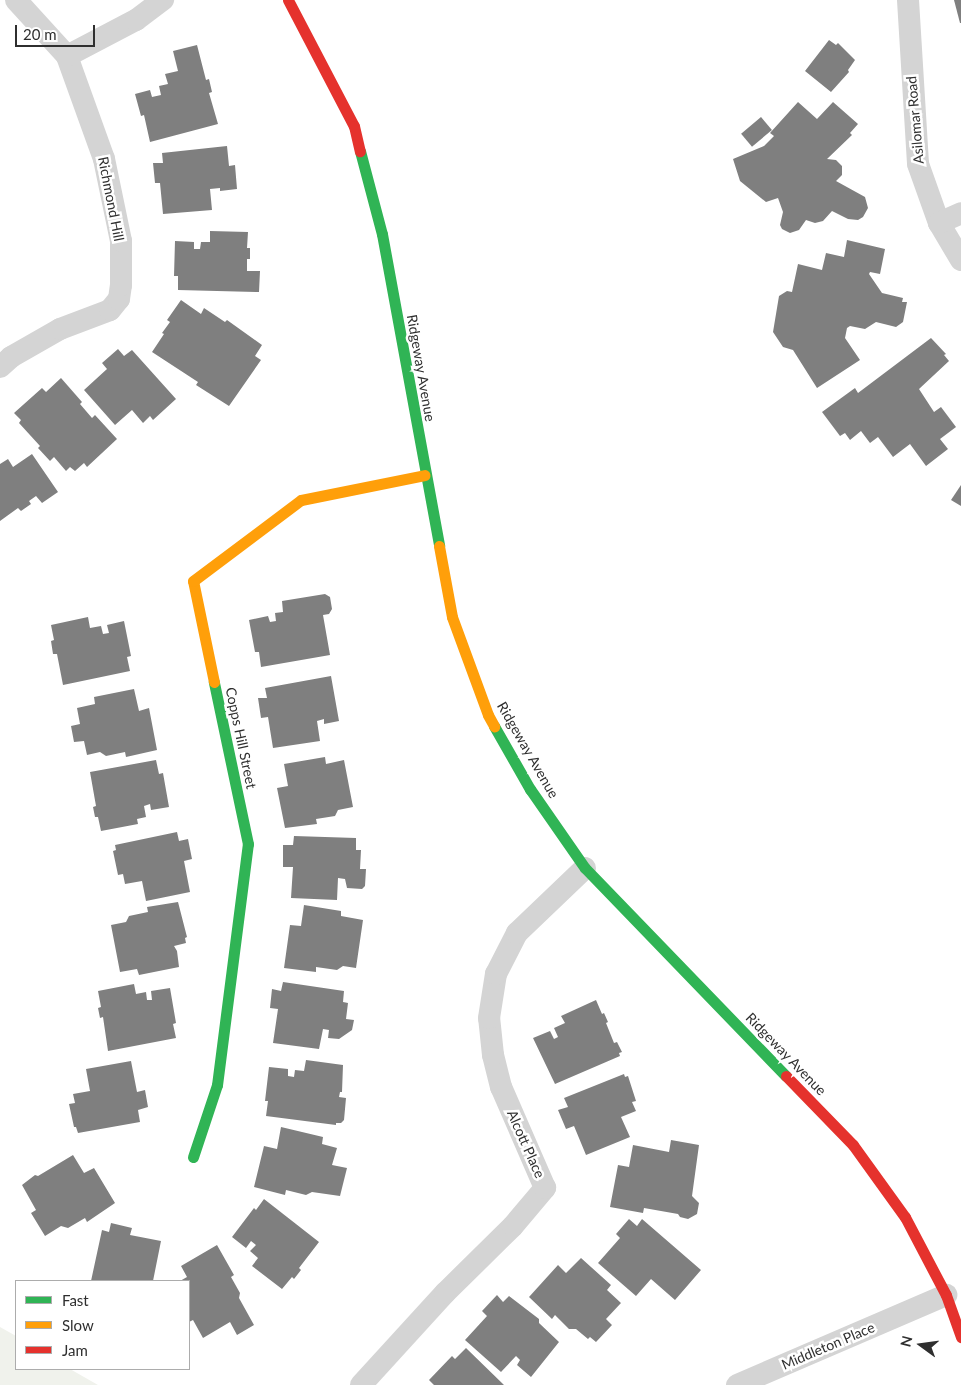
<!DOCTYPE html>
<html>
<head>
<meta charset="utf-8">
<style>
  body { margin:0 }
  #map { position:relative; width:961px; height:1385px; overflow:hidden; background:#fff; font-family:Lato,sans-serif }
  div>[style] { position:absolute }
  .green>* { inset:0; background:#f0f2ec }
  .building>* { inset:0; background:#7f7f7f; transform-origin:0 0 }
  .street>* { height:22px; margin:-11px; padding:0 11px; transform-origin:11px; border-radius:11px; background:#d4d4d4 }
  .fast>* { height:11px; margin:-5.5px; padding:0 5.5px; transform-origin:5.5px; border-radius:5.5px; background:#30b455 }
  .slow>* { height:11px; margin:-5.5px; padding:0 5.5px; transform-origin:5.5px; border-radius:5.5px; background:#ff9f0a }
  .jam>* { height:11px; margin:-5.5px; padding:0 5.5px; transform-origin:5.5px; border-radius:5.5px; background:#e5322d }
  span { translate:-50% -50%; white-space:nowrap; text-align:center; line-height:1.15; -webkit-text-stroke:5px #fff; paint-order:stroke }
  .street-label { font-size:14px; color:#2f2f2f }
  .legend { position:absolute; left:15px; top:1280px; width:175px; height:90px; box-sizing:border-box; background:#fff; border:1px solid #acacac; margin:0; padding:6px 9px; list-style:none; font-size:15px; color:#2f2f2f }
  .legend li { display:flex; align-items:center; gap:10px; height:25px }
  .legend b { width:25px; border:1px solid #acacac }
  .north { position:absolute; left:896px; top:1320px; width:50px; height:50px; -webkit-text-stroke:4px #fff; paint-order:stroke; rotate:284deg; font-size:14px; font-weight:700; line-height:20px; text-align:center; color:#2f2f2f }
  .north::after { content:''; display:block; margin:auto; width:18px; height:22px; background:#2f2f2f; clip-path:polygon(50% 0,100% 100%,50% 72%,0 100%) }
  .scale { position:absolute; left:15px; top:25px; width:80px; height:22px; box-sizing:border-box; border:2px solid #2f2f2f; border-top:0; padding-left:6px; font-size:15px; line-height:18px; white-space:nowrap; color:#2f2f2f; -webkit-text-stroke:4px #fff; paint-order:stroke }
</style>
</head>
<body>
<div id="map">
  <div class="green">
    <div style="clip-path:polygon(0 1327px,16px 1336px,16px 1369px,70px 1369px,98px 1385px,0 1385px)"></div>
  </div>
  <div class="building">
    <div style="clip-path:polygon(954px 0,961px 0,961px 23px,960px 23px)"></div>
    <div style="clip-path:polygon(829px 40px,836px 45px,838px 43px,855px 60px,848px 70px,849px 72px,831px 92px,805px 71px)"></div>
    <div style="clip-path:polygon(197px 45px,206px 80px,209px 79px,212px 92px,209px 93px,218px 124px,150px 142px,144px 115px,141px 116px,135px 94px,150px 90px,152px 97px,161px 95px,159px 86px,168px 84px,165px 74px,178px 71px,173px 51px)"></div>
    <div style="clip-path:polygon(798px 102px,817px 119px,833px 102px,858px 124px,850px 133px,852px 135px,827px 159px,836px 160px,842px 166px,842px 175px,836px 181px,865px 197px,868px 208px,863px 217px,858px 220px,848px 219px,832px 211px,823px 221px,815px 223px,806px 220px,799px 230px,790px 233px,782px 229px,780px 225px,783px 212px,778px 198px,766px 202px,740px 181px,733px 159px,764px 146px,774px 136px,770px 133px)"></div>
    <div style="left:761px;top:117px;width:17px;height:26px;rotate:50deg"></div>
    <div style="clip-path:polygon(227px 146px,229px 166px,235px 165px,237px 189px,220px 191px,220px 188px,210px 189px,212px 210px,163px 214px,160px 183px,155px 183px,153px 163px,163px 163px,162px 153px)"></div>
    <div style="clip-path:polygon(210px 231px,248px 232px,247px 248px,250px 248px,250px 259px,247px 259px,247px 271px,260px 271px,259px 292px,178px 290px,178px 276px,174px 276px,175px 241px,194px 242px,194px 249px,200px 249px,201px 242px,210px 242px)"></div>
    <div style="clip-path:polygon(847px 240px,885px 249px,880px 274px,870px 272px,869px 274px,882px 293px,903px 298px,902px 302px,907px 302px,903px 322px,896px 327px,876px 322px,865px 329px,850px 326px,847px 328px,845px 338px,860px 360px,817px 388px,793px 350px,783px 347px,773px 332px,779px 296px,787px 291px,792px 292px,798px 264px,822px 270px,826px 253px,844px 257px)"></div>
    <div style="clip-path:polygon(181px 300px,201px 314px,204px 308px,225px 322px,227px 320px,262px 345px,255px 356px,261px 360px,229px 406px,196px 385px,198px 382px,152px 352px,164px 334px,162px 333px,170px 322px,167px 320px)"></div>
    <div style="clip-path:polygon(931px 338px,946px 354px,944px 355px,949px 361px,919px 389px,934px 412px,941px 407px,956px 427px,940px 439px,948px 449px,926px 466px,910px 444px,893px 457px,878px 437px,870px 443px,861px 431px,850px 440px,845px 433px,840px 436px,822px 412px,855px 388px,858px 393px)"></div>
    <div style="clip-path:polygon(118px 349px,124px 356px,132px 350px,176px 399px,153px 420px,150px 416px,143px 423px,132px 410px,115px 425px,84px 390px,107px 369px,102px 363px)"></div>
    <div style="clip-path:polygon(61px 378px,82px 402px,80px 404px,92px 418px,95px 415px,117px 439px,87px 467px,84px 463px,75px 471px,70px 467px,66px 471px,54px 457px,50px 461px,38px 448px,40px 446px,19px 423px,21px 420px,14px 413px,42px 388px,46px 392px)"></div>
    <div style="clip-path:polygon(32px 454px,58px 492px,42px 503px,36px 496px,29px 501px,31px 504px,21px 511px,18px 508px,0 521px,0 464px,8px 459px,13px 467px)"></div>
    <div style="clip-path:polygon(961px 485px,961px 506px,951px 500px)"></div>
    <div style="clip-path:polygon(325px 594px,330px 597px,332px 609px,329px 614px,323px 615px,330px 655px,261px 667px,259px 652px,255px 652px,249px 620px,268px 616px,270px 622px,276px 621px,275px 613px,283px 612px,282px 601px)"></div>
    <div style="clip-path:polygon(88px 617px,90px 628px,101px 626px,103px 634px,109px 633px,107px 625px,124px 621px,131px 656px,127px 657px,130px 671px,63px 685px,57px 654px,53px 654px,51px 641px,54px 640px,51px 625px)"></div>
    <div style="clip-path:polygon(331px 676px,339px 721px,324px 724px,324px 719px,317px 721px,320px 741px,273px 748px,268px 717px,261px 718px,258px 698px,267px 698px,265px 688px)"></div>
    <div style="clip-path:polygon(134px 689px,139px 711px,149px 708px,157px 750px,126px 757px,125px 752px,106px 756px,100px 752px,87px 755px,84px 741px,74px 742px,71px 726px,80px 724px,77px 708px,95px 704px,94px 697px)"></div>
    <div style="clip-path:polygon(325px 757px,326px 764px,344px 760px,353px 807px,338px 810px,335px 816px,316px 819px,317px 824px,285px 828px,277px 788px,288px 786px,284px 764px)"></div>
    <div style="clip-path:polygon(156px 760px,159px 774px,163px 773px,169px 807px,151px 810px,150px 804px,144px 806px,146px 817px,137px 819px,138px 824px,101px 831px,98px 817px,95px 817px,93px 807px,96px 806px,90px 772px)"></div>
    <div style="clip-path:polygon(177px 832px,179px 841px,188px 839px,192px 859px,184px 861px,190px 892px,146px 901px,142px 881px,125px 884px,123px 874px,118px 875px,113px 851px,116px 850px,115px 845px)"></div>
    <div style="clip-path:polygon(294px 836px,356px 838px,356px 850px,361px 850px,360px 869px,366px 869px,365px 886px,362px 889px,347px 888px,345px 879px,338px 878px,337px 900px,291px 898px,293px 867px,283px 867px,283px 845px,293px 845px)"></div>
    <div style="clip-path:polygon(178px 902px,187px 937px,185px 938px,186px 943px,174px 946px,177px 951px,179px 967px,139px 975px,137px 969px,120px 972px,111px 925px,126px 922px,129px 916px,148px 912px,147px 907px)"></div>
    <div style="clip-path:polygon(304px 905px,341px 911px,341px 916px,363px 920px,356px 968px,343px 966px,337px 970px,316px 967px,316px 972px,284px 968px,290px 925px,301px 926px)"></div>
    <div style="clip-path:polygon(283px 982px,344px 991px,343px 1002px,348px 1003px,346px 1019px,354px 1020px,352px 1030px,339px 1039px,328px 1038px,329px 1030px,323px 1029px,319px 1049px,273px 1043px,278px 1009px,270px 1008px,272px 989px,281px 991px)"></div>
    <div style="clip-path:polygon(134px 984px,136px 994px,146px 992px,147px 1000px,152px 1000px,151px 991px,170px 988px,176px 1023px,173px 1024px,176px 1038px,108px 1051px,103px 1017px,100px 1018px,98px 1008px,101px 1007px,98px 991px)"></div>
    <div style="clip-path:polygon(596px 1000px,602px 1014px,604px 1013px,608px 1022px,606px 1023px,614px 1043px,617px 1042px,622px 1052px,619px 1053px,620px 1056px,555px 1084px,533px 1038px,550px 1031px,554px 1039px,558px 1037px,554px 1028px,565px 1023px,561px 1016px)"></div>
    <div style="clip-path:polygon(306px 1060px,343px 1065px,342px 1092px,340px 1092px,339px 1097px,346px 1098px,344px 1120px,341px 1123px,336px 1123px,336px 1125px,266px 1116px,268px 1101px,265px 1101px,269px 1067px,288px 1069px,288px 1076px,294px 1077px,295px 1070px,304px 1071px)"></div>
    <div style="clip-path:polygon(131px 1061px,137px 1092px,145px 1090px,148px 1107px,138px 1110px,140px 1122px,78px 1133px,76px 1127px,74px 1127px,69px 1104px,75px 1103px,73px 1094px,90px 1091px,86px 1069px)"></div>
    <div style="clip-path:polygon(624px 1074px,625px 1077px,628px 1076px,636px 1101px,632px 1102px,636px 1111px,621px 1117px,630px 1137px,586px 1155px,574px 1126px,566px 1129px,558px 1110px,568px 1107px,564px 1098px)"></div>
    <div style="clip-path:polygon(281px 1127px,323px 1137px,322px 1144px,337px 1148px,332px 1165px,347px 1168px,340px 1196px,312px 1192px,306px 1195px,286px 1190px,285px 1195px,254px 1187px,264px 1146px,277px 1149px)"></div>
    <div style="clip-path:polygon(671px 1140px,699px 1145px,692px 1196px,699px 1203px,697px 1214px,688px 1219px,680px 1217px,678px 1214px,644px 1208px,643px 1213px,610px 1207px,618px 1165px,629px 1167px,633px 1145px,669px 1152px)"></div>
    <div style="clip-path:polygon(73px 1155px,84px 1173px,94px 1168px,115px 1203px,87px 1222px,85px 1218px,68px 1228px,61px 1226px,45px 1236px,31px 1213px,36px 1210px,22px 1185px,35px 1175px,38px 1176px)"></div>
    <div style="clip-path:polygon(264px 1199px,319px 1242px,299px 1268px,301px 1270px,294px 1279px,292px 1277px,282px 1289px,252px 1266px,258px 1258px,250px 1251px,256px 1245px,251px 1241px,246px 1248px,232px 1237px,254px 1208px,256px 1210px)"></div>
    <div style="clip-path:polygon(629px 1219px,637px 1226px,642px 1219px,701px 1270px,675px 1300px,651px 1279px,636px 1296px,598px 1263px,620px 1238px,616px 1234px)"></div>
    <div style="clip-path:polygon(111px 1223px,132px 1228px,130px 1235px,161px 1241px,153px 1281px,91px 1281px,102px 1230px,109px 1232px)"></div>
    <div style="clip-path:polygon(217px 1245px,234px 1275px,231px 1277px,240px 1293px,239px 1298px,254px 1325px,237px 1335px,230px 1322px,203px 1338px,193px 1320px,189px 1322px,189px 1281px,180px 1281px,187px 1277px,181px 1266px)"></div>
    <div style="clip-path:polygon(581px 1258px,611px 1285px,607px 1290px,621px 1303px,606px 1319px,612px 1325px,596px 1342px,590px 1337px,588px 1339px,576px 1329px,569px 1329px,555px 1315px,552px 1319px,529px 1297px,558px 1265px,566px 1273px)"></div>
    <div style="clip-path:polygon(497px 1295px,503px 1302px,509px 1296px,539px 1319px,539px 1323px,559px 1342px,531px 1377px,517px 1365px,520px 1360px,516px 1356px,501px 1372px,465px 1340px,487px 1316px,482px 1311px)"></div>
    <div style="clip-path:polygon(466px 1348px,504px 1385px,434px 1385px,429px 1380px,452px 1356px,455px 1359px)"></div>
  </div>
  <div class="street">
    <div style="left:16px;top:0;width:76px;rotate:47.7deg"></div>
    <div style="left:908px;top:0;width:164px;rotate:86.5deg"></div>
    <div style="left:918px;top:164px;width:63px;rotate:70.4deg"></div>
    <div style="left:939px;top:223px;width:43px;rotate:59.3deg"></div>
    <div style="left:939px;top:223px;width:24px;rotate:-24deg"></div>
    <div style="left:0;top:367px;width:15px;rotate:-42deg"></div>
    <div style="left:11px;top:357px;width:56px;rotate:-29.7deg"></div>
    <div style="left:60px;top:329px;width:53px;rotate:-20.8deg"></div>
    <div style="left:110px;top:310px;width:14px;rotate:-51deg"></div>
    <div style="left:119px;top:299px;width:14px;rotate:-82deg"></div>
    <div style="left:121px;top:285px;width:44px;rotate:-90deg"></div>
    <div style="left:121px;top:241px;width:84px;rotate:-101.7deg"></div>
    <div style="left:104px;top:159px;width:109px;rotate:-109.8deg"></div>
    <div style="left:67px;top:56px;width:78px;rotate:-27.6deg"></div>
    <div style="left:136px;top:20px;width:34px;rotate:-37deg"></div>
    <div style="left:361px;top:1385px;width:125px;rotate:-47.6deg"></div>
    <div style="left:445px;top:1293px;width:95px;rotate:-44.6deg"></div>
    <div style="left:513px;top:1226px;width:50px;rotate:-49.9deg"></div>
    <div style="left:545px;top:1188px;width:110px;rotate:-113.5deg"></div>
    <div style="left:501px;top:1087px;width:33px;rotate:-104deg"></div>
    <div style="left:493px;top:1055px;width:37px;rotate:-96deg"></div>
    <div style="left:489px;top:1018px;width:45px;rotate:-81deg"></div>
    <div style="left:496px;top:974px;width:46px;rotate:-62.9deg"></div>
    <div style="left:517px;top:933px;width:94px;rotate:-43.7deg"></div>
    <div style="left:737px;top:1385px;width:228px;rotate:-23.3deg"></div>
  </div>
  <div class="fast">
    <div style="left:360px;top:151px;width:86px;rotate:75.2deg"></div>
    <div style="left:382px;top:234px;width:317px;rotate:79.6deg"></div>
    <div style="left:494px;top:726px;width:73px;rotate:60.3deg"></div>
    <div style="left:530px;top:789px;width:96px;rotate:55.2deg"></div>
    <div style="left:585px;top:868px;width:289px;rotate:46deg"></div>
    <div style="left:193px;top:1157px;width:76px;rotate:-71.6deg"></div>
    <div style="left:217px;top:1085px;width:243px;rotate:-82.7deg"></div>
    <div style="left:248px;top:844px;width:166px;rotate:-101.9deg"></div>
  </div>
  <div class="slow">
    <div style="left:439px;top:546px;width:72px;rotate:79.6deg"></div>
    <div style="left:452px;top:617px;width:104px;rotate:69.8deg"></div>
    <div style="left:488px;top:715px;width:13px;rotate:61deg"></div>
    <div style="left:214px;top:682px;width:103px;rotate:-101.7deg"></div>
    <div style="left:193px;top:581px;width:135px;rotate:-36.9deg"></div>
    <div style="left:301px;top:500px;width:126px;rotate:-11.4deg"></div>
  </div>
  <div class="jam">
    <div style="left:288px;top:0;width:142px;rotate:62.4deg"></div>
    <div style="left:354px;top:126px;width:26px;rotate:77deg"></div>
    <div style="left:786px;top:1076px;width:96px;rotate:45.8deg"></div>
    <div style="left:853px;top:1145px;width:89px;rotate:54.2deg"></div>
    <div style="left:905px;top:1217px;width:88px;rotate:62.3deg"></div>
    <div style="left:946px;top:1295px;width:45px;rotate:70.3deg"></div>
  </div>
  <div class="street-label">
    <span style="left:915px;top:120px;rotate:-95deg">Asilomar Road</span>
    <span style="left:111px;top:199px;rotate:79deg">Richmond Hill</span>
    <span style="left:421px;top:368px;rotate:80deg">Ridgeway Avenue</span>
    <span style="left:241px;top:738px;rotate:78deg">Copps Hill Street</span>
    <span style="left:528px;top:750px;rotate:60deg">Ridgeway Avenue</span>
    <span style="left:786px;top:1054px;rotate:46deg">Ridgeway Avenue</span>
    <span style="left:526px;top:1144px;rotate:66deg">Alcott Place</span>
    <span style="left:828px;top:1346px;rotate:-23deg">Middleton Place</span>
  </div>
  <ul class="legend">
  <li><b style="height:6px;background:#30b455"></b>Fast</li>
  <li><b style="height:6px;background:#ff9f0a"></b>Slow</li>
  <li><b style="height:6px;background:#e5322d"></b>Jam</li>
  </ul>
  <div class="north">N</div>
  <div class="scale">20 m</div>
</div>
</body>
</html>
